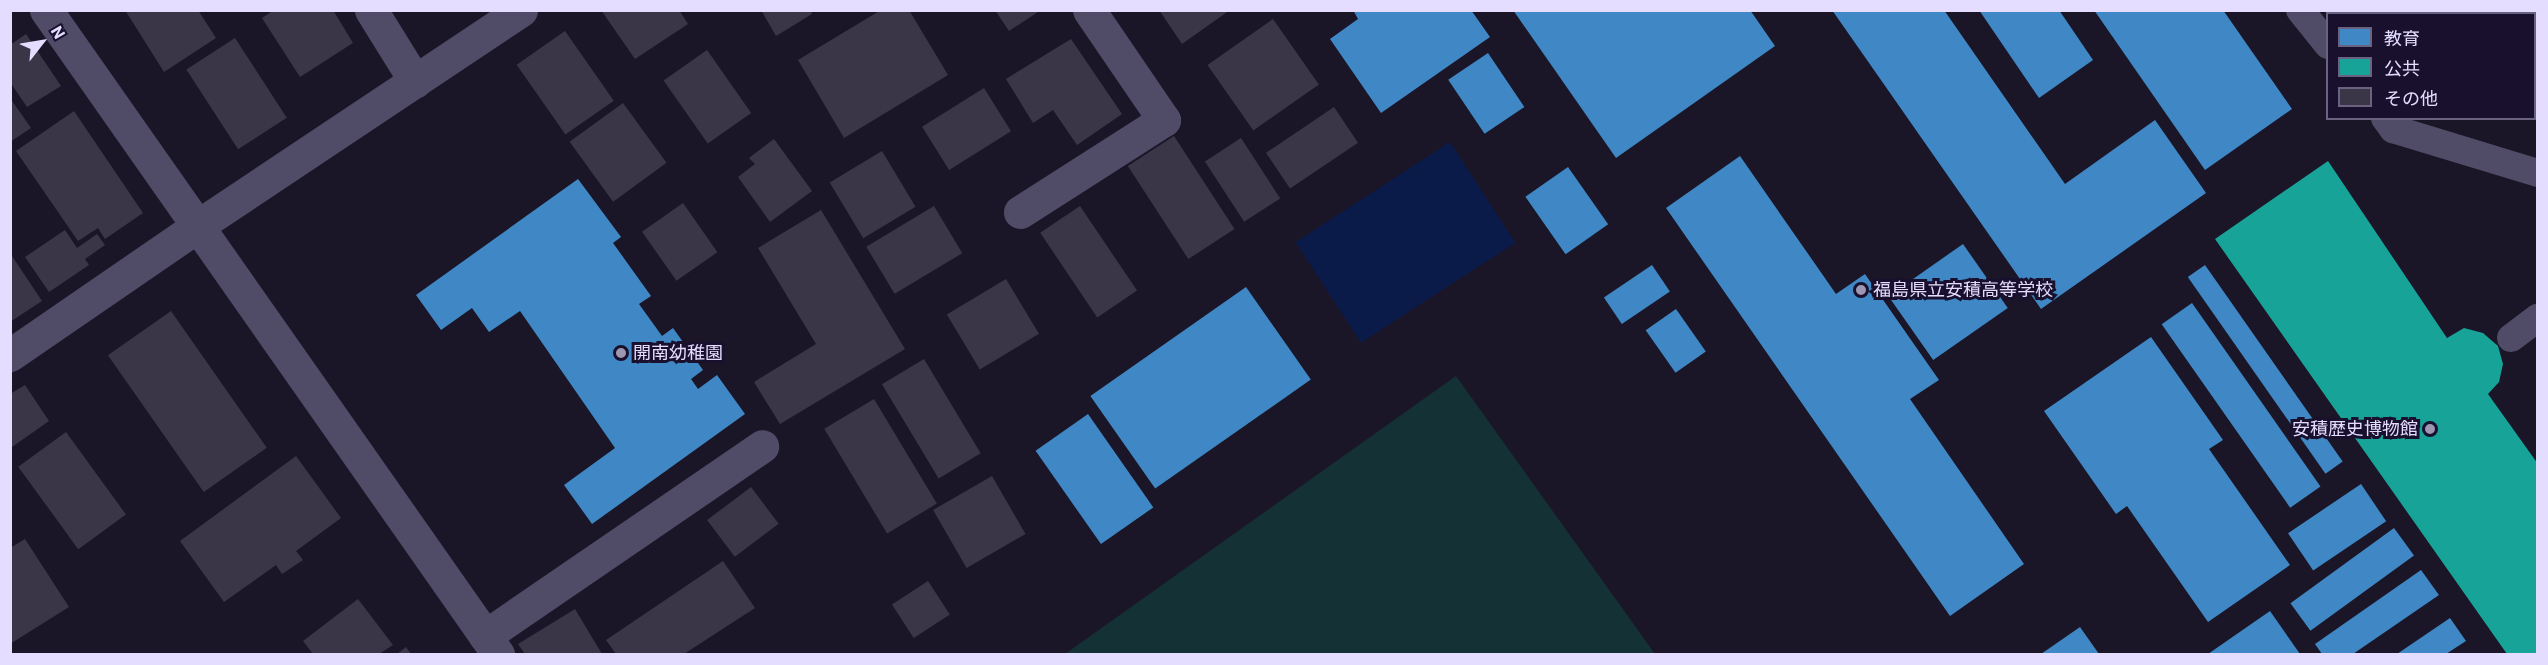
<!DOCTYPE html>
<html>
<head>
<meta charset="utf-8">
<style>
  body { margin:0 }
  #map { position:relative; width:2548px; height:665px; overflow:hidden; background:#1b1627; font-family:Roboto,"Noto Sans JP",sans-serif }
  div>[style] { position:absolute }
  .green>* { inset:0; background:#143236 }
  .water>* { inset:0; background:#0a1b4a; transform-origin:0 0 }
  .schools>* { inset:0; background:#3f88c5; transform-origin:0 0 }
  .public>* { inset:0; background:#17a398 }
  .building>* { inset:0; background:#3b3548; transform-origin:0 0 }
  .service>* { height:28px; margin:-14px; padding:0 14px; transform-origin:14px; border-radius:14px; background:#504c68 }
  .minor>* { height:33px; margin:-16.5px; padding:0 16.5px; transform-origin:16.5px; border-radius:16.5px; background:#504c68 }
  .dots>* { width:16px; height:16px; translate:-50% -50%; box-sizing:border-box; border:3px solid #18102d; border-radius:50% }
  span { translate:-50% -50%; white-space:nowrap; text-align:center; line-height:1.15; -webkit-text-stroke:6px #18102d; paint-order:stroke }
  .poi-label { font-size:18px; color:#e4ddff }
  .left { translate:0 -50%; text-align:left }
  .right { translate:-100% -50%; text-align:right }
  .frame { position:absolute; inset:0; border:12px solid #e4ddff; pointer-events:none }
  .legend { position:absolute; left:2326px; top:12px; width:210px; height:108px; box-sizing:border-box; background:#18102d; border:2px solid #6a6281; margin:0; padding:8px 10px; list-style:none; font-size:18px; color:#e4ddff }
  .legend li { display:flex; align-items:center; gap:12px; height:30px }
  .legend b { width:30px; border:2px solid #6a6281 }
  .north { position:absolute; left:12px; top:12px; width:60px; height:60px; -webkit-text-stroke:4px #18102d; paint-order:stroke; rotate:59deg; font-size:16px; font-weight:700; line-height:24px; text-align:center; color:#e4ddff }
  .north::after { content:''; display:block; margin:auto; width:21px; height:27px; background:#e4ddff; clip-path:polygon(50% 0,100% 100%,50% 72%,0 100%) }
</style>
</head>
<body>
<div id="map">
  <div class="green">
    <div style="clip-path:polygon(1456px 376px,1655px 654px,1065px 654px)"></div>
  </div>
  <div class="water">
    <div style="left:1450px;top:142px;width:120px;height:184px;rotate:57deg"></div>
  </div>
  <div class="schools">
    <div style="clip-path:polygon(1353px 10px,1471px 10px,1490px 37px,1381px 113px,1330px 39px,1358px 19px)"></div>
    <div style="clip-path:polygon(1513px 10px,1750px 10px,1775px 46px,1616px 158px)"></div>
    <div style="clip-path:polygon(1832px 10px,1944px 10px,2065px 184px,2155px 120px,2206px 193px,2041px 309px)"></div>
    <div style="clip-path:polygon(1979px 10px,2059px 10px,2093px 60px,2039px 98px)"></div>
    <div style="clip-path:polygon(2094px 10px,2223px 10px,2292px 109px,2205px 170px)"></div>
    <div style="left:1488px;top:53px;width:65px;height:48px;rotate:56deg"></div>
    <div style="clip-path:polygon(2538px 73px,2538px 105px,2534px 100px,2534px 74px)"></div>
    <div style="clip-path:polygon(1740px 156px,1836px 294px,1865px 274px,1939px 380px,1910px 399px,2024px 564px,1950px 616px,1666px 208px)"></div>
    <div style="left:1568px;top:167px;width:70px;height:52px;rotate:55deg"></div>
    <div style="clip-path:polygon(578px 179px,621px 237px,613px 243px,651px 296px,639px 304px,662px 336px,673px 328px,703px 370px,691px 379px,698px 389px,717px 375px,745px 414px,592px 524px,564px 485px,615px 448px,520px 311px,489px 332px,472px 308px,441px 330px,416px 295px)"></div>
    <div style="left:1963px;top:244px;width:78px;height:91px;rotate:55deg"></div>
    <div style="left:1652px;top:265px;width:32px;height:58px;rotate:56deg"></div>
    <div style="left:2205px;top:265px;width:240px;height:21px;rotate:55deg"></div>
    <div style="left:1246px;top:287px;width:113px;height:190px;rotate:55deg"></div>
    <div style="left:2192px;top:303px;width:224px;height:37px;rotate:55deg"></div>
    <div style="left:1676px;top:309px;width:52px;height:37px;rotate:55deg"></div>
    <div style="clip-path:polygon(2151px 337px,2223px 440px,2209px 449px,2290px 565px,2208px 622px,2127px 506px,2116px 514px,2044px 411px)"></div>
    <div style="left:1088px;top:414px;width:114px;height:64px;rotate:55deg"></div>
    <div style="left:2361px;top:484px;width:45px;height:88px;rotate:56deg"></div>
    <div style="left:2394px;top:528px;width:34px;height:128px;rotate:54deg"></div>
    <div style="clip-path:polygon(2421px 570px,2439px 595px,2353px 654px,2322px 654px,2315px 644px)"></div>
    <div style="clip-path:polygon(2270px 611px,2300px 654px,2208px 654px)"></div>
    <div style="clip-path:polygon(2450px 618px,2466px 641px,2446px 654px,2397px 654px)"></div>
    <div style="clip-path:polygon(2080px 627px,2099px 654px,2041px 654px)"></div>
  </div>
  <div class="public">
    <div style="clip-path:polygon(2328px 161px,2447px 338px,2464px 328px,2483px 333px,2498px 346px,2503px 364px,2499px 382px,2488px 394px,2538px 464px,2538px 654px,2507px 654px,2215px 239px)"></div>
  </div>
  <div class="building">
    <div style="clip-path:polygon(125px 10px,198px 10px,216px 38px,164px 72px)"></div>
    <div style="clip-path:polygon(274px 10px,333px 10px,353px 43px,300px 77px,262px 18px)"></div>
    <div style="clip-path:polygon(601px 10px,679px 10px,688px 24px,635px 59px)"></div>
    <div style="clip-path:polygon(761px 10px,810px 10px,812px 14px,776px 36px)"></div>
    <div style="clip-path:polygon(881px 10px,909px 10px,948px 75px,844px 138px,798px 60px)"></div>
    <div style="clip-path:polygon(995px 10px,1041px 10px,1009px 31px)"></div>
    <div style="clip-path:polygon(1159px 10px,1230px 10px,1182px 44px)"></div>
    <div style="left:1273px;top:19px;width:80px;height:80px;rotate:55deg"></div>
    <div style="left:565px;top:31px;width:85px;height:59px;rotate:55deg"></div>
    <div style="clip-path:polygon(26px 34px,61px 86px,27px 107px,10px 82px,10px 45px)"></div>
    <div style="left:235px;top:38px;width:95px;height:58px;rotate:57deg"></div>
    <div style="clip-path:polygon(1071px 39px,1122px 114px,1077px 145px,1053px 110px,1033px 123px,1006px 79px)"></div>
    <div style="left:707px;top:50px;width:77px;height:53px;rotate:55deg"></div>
    <div style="left:984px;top:88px;width:51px;height:73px;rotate:58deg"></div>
    <div style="clip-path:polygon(10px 98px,31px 128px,10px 142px)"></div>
    <div style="left:623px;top:103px;width:74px;height:66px;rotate:54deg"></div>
    <div style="left:1334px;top:107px;width:43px;height:82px;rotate:56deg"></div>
    <div style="clip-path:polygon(74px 111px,143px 213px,105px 239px,98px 228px,78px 241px,16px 151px)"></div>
    <div style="left:1174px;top:136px;width:111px;height:55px;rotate:57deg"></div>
    <div style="left:1241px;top:138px;width:72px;height:43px;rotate:57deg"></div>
    <div style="clip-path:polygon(774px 139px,812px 191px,770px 222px,738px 177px,755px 164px,749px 158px)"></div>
    <div style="left:882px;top:151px;width:65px;height:61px;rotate:59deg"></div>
    <div style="left:683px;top:203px;width:60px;height:50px;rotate:55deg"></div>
    <div style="left:934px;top:206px;width:55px;height:79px;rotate:59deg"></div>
    <div style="left:1080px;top:206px;width:102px;height:48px;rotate:56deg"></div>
    <div style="clip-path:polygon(821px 210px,905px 349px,780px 424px,754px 382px,816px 344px,758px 248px)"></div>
    <div style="clip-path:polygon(65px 230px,77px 248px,97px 234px,105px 245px,85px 259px,89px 265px,49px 292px,25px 257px)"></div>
    <div style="clip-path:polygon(10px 253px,42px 301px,10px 322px)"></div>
    <div style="left:1006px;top:279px;width:64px;height:69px;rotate:59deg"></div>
    <div style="left:171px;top:311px;width:167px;height:77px;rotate:55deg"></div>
    <div style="left:924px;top:359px;width:110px;height:49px;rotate:59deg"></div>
    <div style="clip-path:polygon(25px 385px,49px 421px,12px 447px,10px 394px)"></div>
    <div style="left:874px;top:399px;width:122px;height:58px;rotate:59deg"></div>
    <div style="left:66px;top:432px;width:102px;height:59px;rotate:54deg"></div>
    <div style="clip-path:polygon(296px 456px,341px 518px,296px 551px,303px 560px,282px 574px,276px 565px,224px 602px,180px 541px)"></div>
    <div style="left:992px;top:476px;width:67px;height:68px;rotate:60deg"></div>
    <div style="left:751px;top:487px;width:46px;height:55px;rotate:53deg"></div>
    <div style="clip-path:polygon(25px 539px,69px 607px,10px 644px,10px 548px)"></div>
    <div style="clip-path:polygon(723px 561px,755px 608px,684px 654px,616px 654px,606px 640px)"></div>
    <div style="left:928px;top:581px;width:40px;height:43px;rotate:57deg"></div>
    <div style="clip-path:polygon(358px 599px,393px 645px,379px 654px,313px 654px,303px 641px)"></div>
    <div style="clip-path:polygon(575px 609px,602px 654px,525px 654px,518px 644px)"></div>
    <div style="clip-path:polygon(406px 647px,411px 654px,397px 654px)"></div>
  </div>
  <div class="service">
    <div style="left:2300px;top:10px;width:45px;rotate:51.3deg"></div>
    <div style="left:2385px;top:118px;width:14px;rotate:54deg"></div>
    <div style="left:2393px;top:129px;width:152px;rotate:16.9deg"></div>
    <div style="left:2511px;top:338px;width:34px;rotate:-37deg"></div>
  </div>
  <div class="minor">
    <div style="left:46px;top:10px;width:787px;rotate:54.94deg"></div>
    <div style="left:371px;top:10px;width:84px;rotate:58.2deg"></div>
    <div style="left:1020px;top:212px;width:171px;rotate:-32.6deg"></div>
    <div style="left:1164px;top:120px;width:133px;rotate:-124.3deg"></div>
    <div style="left:10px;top:355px;width:229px;rotate:-34.5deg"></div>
    <div style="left:199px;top:225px;width:387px;rotate:-33.7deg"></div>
    <div style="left:485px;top:636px;width:336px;rotate:-34.4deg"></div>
  </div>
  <div class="dots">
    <div style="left:1861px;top:290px;background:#9e97b3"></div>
    <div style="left:621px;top:353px;background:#9e97b3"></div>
    <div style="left:2430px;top:429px;background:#9e97b3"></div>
  </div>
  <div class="poi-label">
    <span class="left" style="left:1873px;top:290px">福島県立安積高等学校</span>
    <span class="left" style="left:633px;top:353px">開南幼稚園</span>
    <span class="right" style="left:2418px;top:429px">安積歴史博物館</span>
  </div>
  <div class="frame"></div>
  <ul class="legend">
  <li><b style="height:16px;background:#3f88c5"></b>教育</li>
  <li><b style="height:16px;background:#17a398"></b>公共</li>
  <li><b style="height:16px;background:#3b3548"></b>その他</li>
  </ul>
  <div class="north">N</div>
</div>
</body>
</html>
